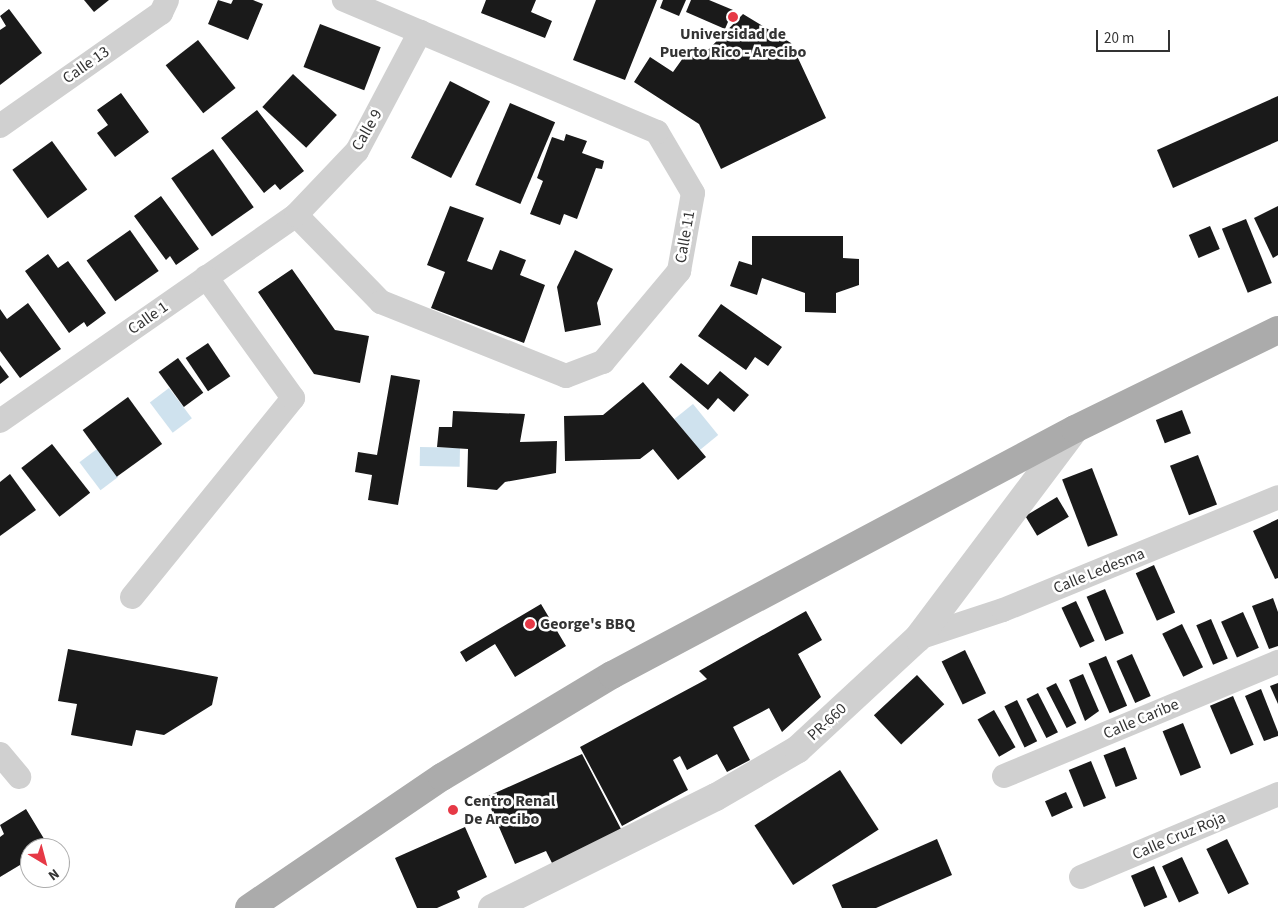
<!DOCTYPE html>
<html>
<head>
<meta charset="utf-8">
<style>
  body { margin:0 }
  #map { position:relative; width:1278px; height:908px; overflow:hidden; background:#fff; font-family:"Source Sans 3",sans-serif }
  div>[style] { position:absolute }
  .water>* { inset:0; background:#cfe2ee; transform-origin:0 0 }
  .building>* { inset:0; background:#1a1a1a; transform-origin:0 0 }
  .minor>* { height:24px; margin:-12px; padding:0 12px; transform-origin:12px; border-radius:12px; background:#d0d0d0 }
  .tertiary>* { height:28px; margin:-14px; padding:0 14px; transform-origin:14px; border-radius:14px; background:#d0d0d0 }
  .primary>* { height:28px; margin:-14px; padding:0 14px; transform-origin:14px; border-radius:14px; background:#ababab }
  .dots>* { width:14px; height:14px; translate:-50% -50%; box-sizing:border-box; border:2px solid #fff; border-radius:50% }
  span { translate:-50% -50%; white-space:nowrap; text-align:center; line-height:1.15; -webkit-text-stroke:5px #fff; paint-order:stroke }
  .poi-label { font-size:16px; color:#333; font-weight:700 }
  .left { translate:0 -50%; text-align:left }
  .street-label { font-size:16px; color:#333 }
  .north { position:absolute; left:20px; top:838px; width:50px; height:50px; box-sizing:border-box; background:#fff; border:1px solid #adadad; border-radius:50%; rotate:143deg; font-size:14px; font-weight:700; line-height:20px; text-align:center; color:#333 }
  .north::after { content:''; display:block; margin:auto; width:18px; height:22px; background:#e63946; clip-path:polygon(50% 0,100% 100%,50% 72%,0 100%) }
  .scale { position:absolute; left:1096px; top:30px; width:74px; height:22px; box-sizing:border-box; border:2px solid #333; border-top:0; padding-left:6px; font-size:15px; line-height:18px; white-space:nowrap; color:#333; -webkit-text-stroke:4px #fff; paint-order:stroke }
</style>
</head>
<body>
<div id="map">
  <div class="water">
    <div style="left:169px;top:388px;width:38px;height:24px;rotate:53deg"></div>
    <div style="left:693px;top:404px;width:40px;height:24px;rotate:51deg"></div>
    <div style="left:420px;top:447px;width:40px;height:19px;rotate:1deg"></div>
    <div style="left:97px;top:449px;width:35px;height:22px;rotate:53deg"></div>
  </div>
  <div class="building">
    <div style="clip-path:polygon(84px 0,109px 0,94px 12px)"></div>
    <div style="clip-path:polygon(218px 0,231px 4px,233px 0,253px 0,263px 4px,248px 40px,208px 24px)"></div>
    <div style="clip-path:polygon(486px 0,536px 0,531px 12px,552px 21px,545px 38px,481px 13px)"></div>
    <div style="clip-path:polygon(596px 0,657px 0,625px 80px,573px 60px)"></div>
    <div style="clip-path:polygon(663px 0,686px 0,679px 16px,660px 8px)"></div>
    <div style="clip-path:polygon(691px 0,709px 0,733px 10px,725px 29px,686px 12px)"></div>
    <div style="clip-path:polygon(9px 9px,42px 53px,0 85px,0 30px,6px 26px,0 16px)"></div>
    <div style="clip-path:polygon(743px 14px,791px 43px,826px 118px,721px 169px,699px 124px,634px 82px,650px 57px,673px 72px,688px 51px,709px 49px)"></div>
    <div style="left:320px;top:24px;width:65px;height:46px;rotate:21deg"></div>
    <div style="left:198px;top:40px;width:61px;height:41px;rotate:52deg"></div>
    <div style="left:293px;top:74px;width:60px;height:45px;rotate:43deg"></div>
    <div style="left:450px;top:81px;width:45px;height:86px;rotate:27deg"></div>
    <div style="clip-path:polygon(121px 93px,149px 132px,115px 157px,97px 133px,108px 125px,97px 110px)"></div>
    <div style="clip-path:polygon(1278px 96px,1278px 141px,1173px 188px,1157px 150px)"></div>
    <div style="left:510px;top:103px;width:49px;height:89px;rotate:23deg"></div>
    <div style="clip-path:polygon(257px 110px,304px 171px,280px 190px,275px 184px,264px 193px,221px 138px)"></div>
    <div style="clip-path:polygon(566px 134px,587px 141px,582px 153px,604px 161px,602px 169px,596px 168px,577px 219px,564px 214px,560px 225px,530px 214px,543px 181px,537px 178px,552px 137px,564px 141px)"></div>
    <div style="left:52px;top:141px;width:60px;height:49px;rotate:54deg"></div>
    <div style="left:213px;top:149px;width:71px;height:51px;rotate:55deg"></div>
    <div style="clip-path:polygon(161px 196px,199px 249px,176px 265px,170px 256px,166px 260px,134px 216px)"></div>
    <div style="clip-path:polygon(450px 206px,484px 218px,467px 261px,492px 270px,500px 250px,526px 260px,520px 275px,545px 285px,524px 343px,431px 308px,445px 272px,427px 265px)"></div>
    <div style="clip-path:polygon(1278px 206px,1278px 255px,1273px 258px,1254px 218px)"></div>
    <div style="left:1246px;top:219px;width:69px;height:26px;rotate:68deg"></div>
    <div style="left:1210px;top:226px;width:25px;height:23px;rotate:67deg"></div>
    <div style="left:130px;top:230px;width:50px;height:53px;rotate:55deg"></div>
    <div style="clip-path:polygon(752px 236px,843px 236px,843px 258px,859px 259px,859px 285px,836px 293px,836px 313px,805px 312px,805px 293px,762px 278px,757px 295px,730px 286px,739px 261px,752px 265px)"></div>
    <div style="clip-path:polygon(575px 250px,613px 269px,597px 303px,601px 325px,565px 332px,557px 287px)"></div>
    <div style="clip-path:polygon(48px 254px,58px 268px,68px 261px,106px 313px,87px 327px,84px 322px,69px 333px,25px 271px)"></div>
    <div style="clip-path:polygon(292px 269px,335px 330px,369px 336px,360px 383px,314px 374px,258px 292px)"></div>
    <div style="clip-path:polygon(28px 303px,61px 349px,20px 378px,0 351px,0 309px,7px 319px)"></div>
    <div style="clip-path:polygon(721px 304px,782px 347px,768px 366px,755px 357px,746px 370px,698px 336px)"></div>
    <div style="left:208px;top:343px;width:40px;height:27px;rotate:56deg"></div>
    <div style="left:178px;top:358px;width:43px;height:24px;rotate:54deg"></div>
    <div style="clip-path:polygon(681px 363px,708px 385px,720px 371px,749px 395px,734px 412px,718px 398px,708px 410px,669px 377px)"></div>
    <div style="clip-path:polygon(0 365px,9px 377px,0 384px)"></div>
    <div style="clip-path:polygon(391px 375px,420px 380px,398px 505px,368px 500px,372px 475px,355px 472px,358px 452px,377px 455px)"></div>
    <div style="clip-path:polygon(643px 382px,706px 457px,678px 480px,653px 449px,640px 459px,565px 461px,564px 416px,603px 415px)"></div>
    <div style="left:128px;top:397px;width:58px;height:56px;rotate:54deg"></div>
    <div style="left:1182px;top:410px;width:25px;height:28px;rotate:69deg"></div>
    <div style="clip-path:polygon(453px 411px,525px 414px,520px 442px,557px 441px,556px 473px,505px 482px,497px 490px,467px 487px,468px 449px,437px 447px,439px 427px,452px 427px)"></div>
    <div style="left:52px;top:444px;width:62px;height:39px;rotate:52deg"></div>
    <div style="left:1198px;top:455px;width:53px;height:30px;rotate:69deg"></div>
    <div style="left:1092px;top:468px;width:72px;height:32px;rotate:69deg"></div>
    <div style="clip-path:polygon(10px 474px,36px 510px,0 536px,0 482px)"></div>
    <div style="left:1057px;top:497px;width:23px;height:37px;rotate:59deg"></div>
    <div style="clip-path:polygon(1278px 519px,1278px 578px,1275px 579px,1253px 531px)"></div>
    <div style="left:1154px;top:565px;width:52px;height:20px;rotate:66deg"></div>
    <div style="left:1105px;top:589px;width:48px;height:20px;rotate:67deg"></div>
    <div style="clip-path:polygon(1273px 598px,1278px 612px,1278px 646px,1269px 649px,1252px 606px)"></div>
    <div style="left:1076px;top:601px;width:44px;height:16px;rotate:65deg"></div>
    <div style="clip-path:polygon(541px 604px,566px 646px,515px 677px,495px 644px,466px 662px,460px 652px)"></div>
    <div style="clip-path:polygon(806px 611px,822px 640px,798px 654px,821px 697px,782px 732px,769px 708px,733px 727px,750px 760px,727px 772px,717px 754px,687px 770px,680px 756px,673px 760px,688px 790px,622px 826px,580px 747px,707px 679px,699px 671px)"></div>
    <div style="left:1243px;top:612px;width:39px;height:24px;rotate:66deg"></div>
    <div style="left:1211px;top:619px;width:43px;height:16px;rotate:67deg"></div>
    <div style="left:1182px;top:624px;width:48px;height:22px;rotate:64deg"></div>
    <div style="clip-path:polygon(68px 649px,218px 677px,212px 705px,164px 735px,136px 730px,132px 746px,71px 735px,77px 704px,58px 701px)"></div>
    <div style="left:965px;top:650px;width:48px;height:26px;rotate:64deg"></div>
    <div style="left:1132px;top:654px;width:46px;height:17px;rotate:66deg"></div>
    <div style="left:1106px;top:656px;width:54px;height:19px;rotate:67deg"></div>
    <div style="clip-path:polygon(1083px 674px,1099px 711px,1085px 721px,1069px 680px)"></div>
    <div style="left:917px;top:675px;width:40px;height:59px;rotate:47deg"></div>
    <div style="left:1056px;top:683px;width:45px;height:11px;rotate:63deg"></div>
    <div style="clip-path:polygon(1278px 683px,1278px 704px,1270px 686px)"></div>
    <div style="clip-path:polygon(1261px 689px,1278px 732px,1278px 736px,1264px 741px,1245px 696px)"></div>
    <div style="left:1038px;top:693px;width:44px;height:13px;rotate:63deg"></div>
    <div style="left:1233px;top:696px;width:53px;height:25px;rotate:67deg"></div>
    <div style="left:1017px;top:700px;width:46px;height:14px;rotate:64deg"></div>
    <div style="left:994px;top:710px;width:43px;height:19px;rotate:60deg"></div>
    <div style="left:1183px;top:723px;width:48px;height:22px;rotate:68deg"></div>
    <div style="left:1125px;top:747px;width:34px;height:23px;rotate:69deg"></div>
    <div style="clip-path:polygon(582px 754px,621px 829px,553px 865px,546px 851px,515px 864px,486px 797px)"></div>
    <div style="left:1091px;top:761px;width:40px;height:24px;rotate:68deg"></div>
    <div style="left:840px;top:770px;width:71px;height:102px;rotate:57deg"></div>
    <div style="left:1066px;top:792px;width:17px;height:23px;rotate:66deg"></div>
    <div style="clip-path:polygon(26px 809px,49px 847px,30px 848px,30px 859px,0 877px,0 837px,4px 834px,0 825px)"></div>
    <div style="clip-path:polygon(465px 827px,487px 877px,457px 891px,460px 898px,437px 908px,417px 908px,395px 858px)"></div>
    <div style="clip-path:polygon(937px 839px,952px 875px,876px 908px,842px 908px,832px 885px)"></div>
    <div style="left:1227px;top:839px;width:50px;height:23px;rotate:64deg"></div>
    <div style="left:1182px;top:857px;width:40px;height:22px;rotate:65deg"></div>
    <div style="left:1154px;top:866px;width:34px;height:25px;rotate:67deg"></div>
  </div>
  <div class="minor">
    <div style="left:0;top:126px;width:197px;rotate:-35.1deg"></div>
    <div style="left:161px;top:13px;width:14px;rotate:-65deg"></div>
    <div style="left:296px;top:215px;width:122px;rotate:45.7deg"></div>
    <div style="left:381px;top:302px;width:199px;rotate:21.8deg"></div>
    <div style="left:566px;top:376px;width:40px;rotate:-21deg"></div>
    <div style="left:603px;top:362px;width:119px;rotate:-50.1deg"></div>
    <div style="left:679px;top:271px;width:79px;rotate:-79.8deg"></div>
    <div style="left:693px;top:193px;width:71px;rotate:-120.5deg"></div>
    <div style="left:657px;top:132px;width:340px;rotate:-157.1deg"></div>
    <div style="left:0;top:421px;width:361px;rotate:-34.8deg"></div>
    <div style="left:296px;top:215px;width:88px;rotate:-46.4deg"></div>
    <div style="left:357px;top:151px;width:135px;rotate:-62.1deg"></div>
    <div style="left:132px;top:597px;width:256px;rotate:-51deg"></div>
    <div style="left:293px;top:398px;width:149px;rotate:-125.7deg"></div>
    <div style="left:918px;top:638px;width:89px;rotate:-18.2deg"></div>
    <div style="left:1003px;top:610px;width:297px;rotate:-22.3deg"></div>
    <div style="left:0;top:754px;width:30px;rotate:50deg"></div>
    <div style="left:1004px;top:776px;width:297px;rotate:-22.6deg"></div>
    <div style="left:1081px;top:877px;width:214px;rotate:-22.8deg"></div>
  </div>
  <div class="tertiary">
    <div style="left:492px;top:908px;width:250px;rotate:-26.4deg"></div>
    <div style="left:716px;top:797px;width:95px;rotate:-30.3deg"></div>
    <div style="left:798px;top:749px;width:163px;rotate:-42.8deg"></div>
    <div style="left:918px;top:638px;width:261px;rotate:-53.1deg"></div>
  </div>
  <div class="primary">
    <div style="left:249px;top:908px;width:233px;rotate:-34.2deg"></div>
    <div style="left:442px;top:777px;width:198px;rotate:-31deg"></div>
    <div style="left:612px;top:675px;width:524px;rotate:-27.98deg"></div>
    <div style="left:1075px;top:429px;width:226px;rotate:-26deg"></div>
  </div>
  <div class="dots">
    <div style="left:733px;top:17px;background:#e63946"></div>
    <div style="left:530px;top:624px;background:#e63946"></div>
    <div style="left:453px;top:810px;background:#e63946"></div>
  </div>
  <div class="poi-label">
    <span style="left:733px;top:43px">Universidad de<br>Puerto Rico - Arecibo</span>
    <span class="left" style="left:540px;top:624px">George's BBQ</span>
    <span class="left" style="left:464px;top:810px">Centro Renal<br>De Arecibo</span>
  </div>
  <div class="street-label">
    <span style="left:86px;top:65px;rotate:-35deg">Calle 13</span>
    <span style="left:367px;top:130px;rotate:-60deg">Calle 9</span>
    <span style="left:685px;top:237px;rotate:-80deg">Calle 11</span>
    <span style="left:148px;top:318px;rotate:-35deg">Calle 1</span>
    <span style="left:1099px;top:571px;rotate:-22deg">Calle Ledesma</span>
    <span style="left:1141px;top:719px;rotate:-23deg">Calle Caribe</span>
    <span style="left:827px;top:722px;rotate:-43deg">PR-660</span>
    <span style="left:1179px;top:836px;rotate:-23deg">Calle Cruz Roja</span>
  </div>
  <div class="north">N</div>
  <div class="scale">20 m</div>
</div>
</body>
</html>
